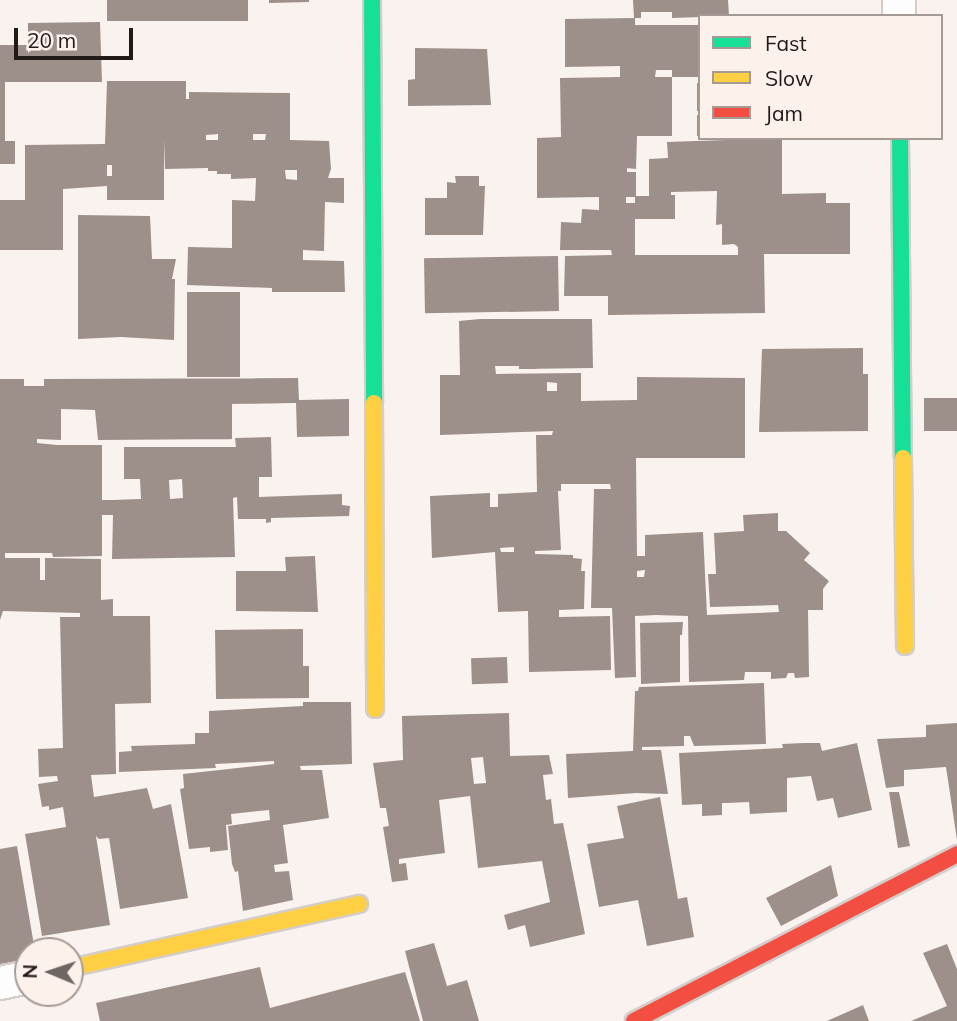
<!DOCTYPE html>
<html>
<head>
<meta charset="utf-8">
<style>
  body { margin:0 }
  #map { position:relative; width:957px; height:1021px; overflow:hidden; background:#f9f2ef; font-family:Mulish,sans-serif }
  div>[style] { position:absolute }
  .building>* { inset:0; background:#9d908a; transform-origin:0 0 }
  .roads { filter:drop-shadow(2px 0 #d4cdca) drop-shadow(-2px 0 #d4cdca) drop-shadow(0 2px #d4cdca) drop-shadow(0 -2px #d4cdca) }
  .street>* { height:32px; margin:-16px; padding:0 16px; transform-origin:16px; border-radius:16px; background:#fefdfd }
  .fast>* { height:16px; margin:-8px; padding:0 8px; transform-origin:8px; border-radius:8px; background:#16e098 }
  .slow>* { height:16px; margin:-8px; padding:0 8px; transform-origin:8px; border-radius:8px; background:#ffcf43 }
  .jam>* { height:16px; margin:-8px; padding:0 8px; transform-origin:8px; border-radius:8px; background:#f24e42 }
  span { translate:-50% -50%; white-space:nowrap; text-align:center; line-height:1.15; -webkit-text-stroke:7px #fdf1eb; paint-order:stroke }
  .legend { position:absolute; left:698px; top:14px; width:245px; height:126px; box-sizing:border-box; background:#fdf1eb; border:2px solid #a59b96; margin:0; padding:9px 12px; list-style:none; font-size:21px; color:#211a17 }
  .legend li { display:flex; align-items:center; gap:14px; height:35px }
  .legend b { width:35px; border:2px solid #a59b96 }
  .north { position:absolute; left:14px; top:937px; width:70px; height:70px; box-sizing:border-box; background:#fdf1eb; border:2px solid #a59b96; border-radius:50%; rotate:272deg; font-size:19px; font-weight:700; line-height:28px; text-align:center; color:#211a17 }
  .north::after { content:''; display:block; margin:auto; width:24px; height:32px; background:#6d6663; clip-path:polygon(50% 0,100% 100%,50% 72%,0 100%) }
  .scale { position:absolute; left:14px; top:28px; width:119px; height:32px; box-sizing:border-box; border:4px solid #211a17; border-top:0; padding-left:9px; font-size:21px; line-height:24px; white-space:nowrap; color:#211a17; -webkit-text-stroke:5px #fdf1eb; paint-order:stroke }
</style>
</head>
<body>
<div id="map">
  <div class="building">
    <div style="left:107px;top:0;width:141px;height:21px"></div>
    <div style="clip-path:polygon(269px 0,309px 0,309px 2px,269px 3px)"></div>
    <div style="clip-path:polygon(evenodd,633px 0,728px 0,729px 16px,672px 18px,672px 12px,641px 12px,641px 18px,635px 18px,635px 25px,700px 25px,700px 77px,672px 77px,672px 136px,637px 136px,636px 169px,627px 168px,627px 172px,636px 172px,636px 196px,649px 196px,649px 159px,668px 158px,667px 142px,782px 138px,782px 194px,826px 193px,826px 203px,850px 203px,850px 254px,764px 254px,765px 313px,608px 315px,608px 296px,564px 296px,565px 256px,612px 255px,611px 250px,560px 250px,561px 222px,581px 223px,582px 209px,599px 210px,599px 197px,537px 198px,537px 138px,561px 137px,560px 78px,620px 77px,620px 66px,565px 67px,565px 19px,634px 18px,633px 0,656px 70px,672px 70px,672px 77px,655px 77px,656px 70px,633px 0,717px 191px,716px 225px,722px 224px,722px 245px,734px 244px,738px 247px,738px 255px,635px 255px,635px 219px,675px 219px,675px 195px,671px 195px,671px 192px,717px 191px,633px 0,626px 197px,635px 197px,635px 203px,626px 203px,626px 197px)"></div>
    <div style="clip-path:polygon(100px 22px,102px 82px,5px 82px,5px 141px,15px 141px,15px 164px,0 164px,0 45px,28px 45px,28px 23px)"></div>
    <div style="clip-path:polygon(415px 48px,487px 49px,491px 105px,408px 106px,408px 80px,415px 79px)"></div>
    <div style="clip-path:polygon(evenodd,107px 81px,186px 81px,186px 99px,189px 99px,189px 92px,290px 93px,290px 140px,329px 141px,331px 169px,328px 178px,344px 178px,344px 203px,325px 202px,324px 251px,303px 250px,303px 260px,344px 261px,345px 292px,272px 292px,272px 288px,187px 285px,188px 247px,232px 248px,232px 200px,255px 201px,256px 178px,231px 179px,231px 174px,217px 174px,217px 171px,208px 171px,208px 168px,165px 169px,164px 140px,164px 200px,107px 200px,107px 186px,63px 189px,63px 250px,0 250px,0 200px,25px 200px,25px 145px,105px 144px,107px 81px,218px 134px,218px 140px,206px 140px,206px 135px,218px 134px,107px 81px,253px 134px,266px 134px,265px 140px,253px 140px,253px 134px,107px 81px,107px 165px,112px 165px,112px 176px,107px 176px,107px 165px,107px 81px,285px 170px,297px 170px,297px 180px,286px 179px,285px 170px)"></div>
    <div style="left:697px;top:83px;width:3px;height:28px"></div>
    <div style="left:697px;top:115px;width:3px;height:21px"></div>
    <div style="clip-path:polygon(455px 176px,479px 176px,479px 186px,485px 186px,483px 235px,425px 235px,425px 198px,447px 198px,447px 182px,456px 183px)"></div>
    <div style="clip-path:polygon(78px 215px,150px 216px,152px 259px,176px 259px,172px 279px,175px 279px,174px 340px,121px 337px,78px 339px)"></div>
    <div style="left:558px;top:256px;width:55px;height:134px;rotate:89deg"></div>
    <div style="left:187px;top:292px;width:53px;height:85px"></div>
    <div style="clip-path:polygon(evenodd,480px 319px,592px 319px,593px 368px,519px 369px,519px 366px,495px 366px,496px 374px,581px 373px,581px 401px,637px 400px,637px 377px,745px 378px,745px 458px,636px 458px,637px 556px,645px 556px,645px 535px,703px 532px,707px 615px,779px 612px,778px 605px,710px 607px,708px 574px,716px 574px,714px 533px,744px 531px,743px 515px,778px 513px,778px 531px,786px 531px,810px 553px,804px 560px,829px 581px,823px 589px,823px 610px,808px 610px,809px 677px,795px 678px,794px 673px,788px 673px,786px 678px,771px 679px,771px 672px,745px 672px,744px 680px,689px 682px,688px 616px,656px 615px,635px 616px,636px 677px,615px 678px,612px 608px,591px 608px,594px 489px,611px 489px,610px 484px,561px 484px,561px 491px,558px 491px,561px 550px,535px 551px,535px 554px,573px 555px,573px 558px,582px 559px,581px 571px,585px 571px,584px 609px,559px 610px,559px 617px,610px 616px,611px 670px,529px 672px,528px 611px,498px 612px,495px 552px,432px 558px,430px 496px,490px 493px,490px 507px,498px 507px,498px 494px,537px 492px,536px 435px,552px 435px,553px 431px,440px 435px,440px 375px,460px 375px,459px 321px,480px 319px,547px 382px,557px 383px,557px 391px,547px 391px,547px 382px,480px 319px,514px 547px,514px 552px,501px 552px,500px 548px,514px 547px,480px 319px,645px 570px,644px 577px,637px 577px,637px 571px,645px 570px)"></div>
    <div style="clip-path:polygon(863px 348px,863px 374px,868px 374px,868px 431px,759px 432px,762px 349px)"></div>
    <div style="clip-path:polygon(evenodd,298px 378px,299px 400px,349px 399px,349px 436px,297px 437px,296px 403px,293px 403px,232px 404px,232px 439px,98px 440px,95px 410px,61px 409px,61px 440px,37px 439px,37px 443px,57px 445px,102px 445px,102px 500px,113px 500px,141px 499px,140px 479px,124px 479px,124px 447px,236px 447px,235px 438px,271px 437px,272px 477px,259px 477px,259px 497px,342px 494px,342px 505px,350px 506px,349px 516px,271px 518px,271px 522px,266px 523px,266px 519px,238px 519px,237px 497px,233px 498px,235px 557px,112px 559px,113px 515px,102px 515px,102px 556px,53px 557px,52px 553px,5px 553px,5px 558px,40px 558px,40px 580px,45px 580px,45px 558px,101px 559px,101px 600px,113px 599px,113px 616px,150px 616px,151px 703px,115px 704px,116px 774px,91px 775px,94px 797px,147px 788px,153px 809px,171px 804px,188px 898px,120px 909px,109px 838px,99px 839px,96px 836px,110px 925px,42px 936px,25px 834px,66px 827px,63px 807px,49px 810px,49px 806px,42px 807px,38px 784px,58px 781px,57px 776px,39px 777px,38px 749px,63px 748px,60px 617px,80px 617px,80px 613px,3px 611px,0 620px,0 379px,24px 379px,24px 386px,44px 386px,44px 379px,298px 378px,182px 479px,183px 498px,170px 499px,169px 480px,182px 479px)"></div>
    <div style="left:957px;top:398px;width:33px;height:33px;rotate:90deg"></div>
    <div style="clip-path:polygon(315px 556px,318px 612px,236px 611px,236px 571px,286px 571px,285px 557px)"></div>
    <div style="clip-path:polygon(683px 622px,682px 635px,680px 635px,680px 682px,641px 684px,640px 623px)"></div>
    <div style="clip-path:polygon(303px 629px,303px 666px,309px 666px,309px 698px,216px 699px,215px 630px)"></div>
    <div style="left:507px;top:657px;width:26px;height:36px;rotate:88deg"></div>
    <div style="clip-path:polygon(764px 683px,766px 744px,694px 746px,690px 736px,684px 736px,684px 746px,642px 747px,642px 750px,661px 750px,668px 794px,636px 793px,568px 798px,566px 754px,633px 751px,635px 691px,638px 691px,639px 687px)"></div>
    <div style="clip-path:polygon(303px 702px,351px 702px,352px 764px,300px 766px,301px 770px,322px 770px,329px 818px,283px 825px,288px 863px,274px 865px,275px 872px,289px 871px,293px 900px,243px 911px,238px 871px,235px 872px,232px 864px,228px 826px,270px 820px,269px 810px,231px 814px,232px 824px,226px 825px,228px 850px,210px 852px,210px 847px,189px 849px,180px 789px,184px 788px,183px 774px,274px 764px,274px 761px,215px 764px,216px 768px,119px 772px,119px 752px,132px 751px,131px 746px,195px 744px,195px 733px,209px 733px,209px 711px,303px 706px)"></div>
    <div style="clip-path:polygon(evenodd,509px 713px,510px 756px,549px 755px,553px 774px,543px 775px,546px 800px,551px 799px,554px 824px,563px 823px,585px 934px,530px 947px,525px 925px,508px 930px,504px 915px,550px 902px,542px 861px,478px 868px,470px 796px,439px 800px,445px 853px,399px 859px,399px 864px,406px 863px,408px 880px,392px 882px,383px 827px,389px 826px,386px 808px,380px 808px,373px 763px,403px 760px,402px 716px,509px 713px,483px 757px,486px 783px,474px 784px,471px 758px,483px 757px)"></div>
    <div style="clip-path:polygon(957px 723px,957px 840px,946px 767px,904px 770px,904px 786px,886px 788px,877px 739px,926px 737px,926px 725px)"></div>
    <div style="clip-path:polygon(804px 743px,820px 743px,822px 751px,857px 743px,872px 810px,838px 818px,833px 798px,817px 801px,811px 776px,787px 778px,787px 812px,750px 814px,749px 802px,727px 803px,722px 803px,722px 815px,702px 816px,702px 804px,682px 805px,679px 753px,783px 748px,782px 744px)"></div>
    <div style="clip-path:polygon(889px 792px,899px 792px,910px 846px,898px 848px)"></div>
    <div style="clip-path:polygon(660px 797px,678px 899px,687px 897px,694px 937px,647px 946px,638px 900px,599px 907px,587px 844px,624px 838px,617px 806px)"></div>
    <div style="clip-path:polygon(17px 846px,35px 951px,28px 951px,28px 959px,0 964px,0 849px)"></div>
    <div style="clip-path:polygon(831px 865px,838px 896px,781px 926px,766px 898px)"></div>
    <div style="clip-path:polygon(434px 943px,447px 986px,467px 980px,479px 1021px,423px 1021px,405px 951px)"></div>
    <div style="clip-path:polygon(947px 944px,957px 969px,957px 1021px,911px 1021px,947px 1006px,923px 953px)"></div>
    <div style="clip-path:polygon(260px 967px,270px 1008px,405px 972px,420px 1021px,100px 1021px,96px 1003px)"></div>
    <div style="clip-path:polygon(863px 1005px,869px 1021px,827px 1021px)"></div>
  </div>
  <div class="roads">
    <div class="street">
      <div style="left:899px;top:0;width:16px;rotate:90deg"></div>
      <div style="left:0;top:983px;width:29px;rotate:-12deg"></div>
    </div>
    <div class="fast">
      <div style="left:372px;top:0;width:403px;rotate:89.7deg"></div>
      <div style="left:900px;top:138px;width:320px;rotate:89.5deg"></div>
    </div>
    <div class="slow">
      <div style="left:374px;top:403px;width:306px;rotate:89.8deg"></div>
      <div style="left:903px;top:458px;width:188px;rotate:89.4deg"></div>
      <div style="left:70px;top:968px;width:296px;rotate:-12.5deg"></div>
    </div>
    <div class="jam">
      <div style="left:634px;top:1021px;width:364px;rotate:-27.3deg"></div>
    </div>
  </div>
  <ul class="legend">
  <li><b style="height:9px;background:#16e098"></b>Fast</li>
  <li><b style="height:9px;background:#ffcf43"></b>Slow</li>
  <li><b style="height:9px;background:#f24e42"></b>Jam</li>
  </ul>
  <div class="north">N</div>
  <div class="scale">20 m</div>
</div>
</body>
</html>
